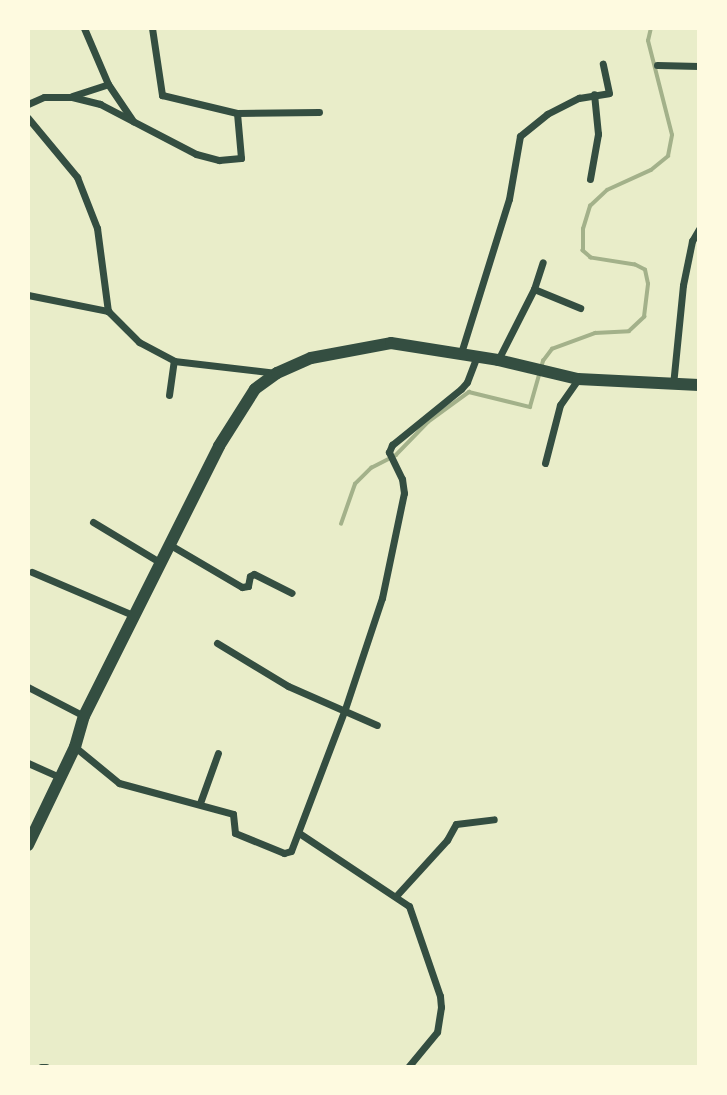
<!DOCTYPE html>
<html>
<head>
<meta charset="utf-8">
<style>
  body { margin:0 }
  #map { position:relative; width:727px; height:1095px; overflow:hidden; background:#e9edc9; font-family:Roboto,sans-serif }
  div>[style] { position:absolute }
  .stream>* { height:3.5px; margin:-1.75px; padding:0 1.75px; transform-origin:1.75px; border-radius:1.75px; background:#a3b18a }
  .minor>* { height:7px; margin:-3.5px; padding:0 3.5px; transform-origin:3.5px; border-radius:3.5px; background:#344e41 }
  .trunk>* { height:12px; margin:-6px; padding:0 6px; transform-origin:6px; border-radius:6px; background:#344e41 }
  span { translate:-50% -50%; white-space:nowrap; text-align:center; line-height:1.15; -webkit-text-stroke:6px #fefae0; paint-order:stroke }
  .frame { position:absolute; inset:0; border:30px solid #fefae0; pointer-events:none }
</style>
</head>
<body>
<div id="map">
  <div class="stream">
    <div style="left:341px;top:524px;width:42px;rotate:-70.7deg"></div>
    <div style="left:355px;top:484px;width:23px;rotate:-45deg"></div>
    <div style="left:371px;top:468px;width:28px;rotate:-27deg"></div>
    <div style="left:396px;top:455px;width:46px;rotate:-45.9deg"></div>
    <div style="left:428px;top:422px;width:51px;rotate:-36.2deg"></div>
    <div style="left:469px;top:392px;width:63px;rotate:13.8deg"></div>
    <div style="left:530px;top:407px;width:48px;rotate:-74.2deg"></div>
    <div style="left:543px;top:361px;width:15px;rotate:-53deg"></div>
    <div style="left:552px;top:349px;width:46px;rotate:-20.4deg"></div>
    <div style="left:595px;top:333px;width:34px;rotate:-3deg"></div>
    <div style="left:629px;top:331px;width:21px;rotate:-43deg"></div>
    <div style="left:644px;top:317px;width:33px;rotate:-83deg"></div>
    <div style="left:648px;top:284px;width:14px;rotate:-102deg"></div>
    <div style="left:645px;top:270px;width:11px;rotate:-153deg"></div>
    <div style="left:635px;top:265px;width:45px;rotate:-171deg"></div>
    <div style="left:591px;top:258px;width:11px;rotate:-139deg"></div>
    <div style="left:583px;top:251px;width:22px;rotate:-90deg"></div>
    <div style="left:583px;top:229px;width:24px;rotate:-73deg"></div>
    <div style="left:590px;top:206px;width:23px;rotate:-43deg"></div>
    <div style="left:607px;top:190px;width:48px;rotate:-24.4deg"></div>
    <div style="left:651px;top:170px;width:22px;rotate:-39deg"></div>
    <div style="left:668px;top:156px;width:21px;rotate:-79deg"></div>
    <div style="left:672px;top:135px;width:97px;rotate:-104.3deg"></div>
    <div style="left:648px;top:41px;width:13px;rotate:-77deg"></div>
  </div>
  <div class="minor">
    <div style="left:84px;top:28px;width:61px;rotate:66.8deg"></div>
    <div style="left:108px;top:84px;width:45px;rotate:56deg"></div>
    <div style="left:152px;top:28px;width:68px;rotate:81.5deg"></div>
    <div style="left:162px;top:95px;width:77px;rotate:13.5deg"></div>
    <div style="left:237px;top:113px;width:82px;rotate:-0.7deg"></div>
    <div style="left:657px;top:65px;width:42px;rotate:1.4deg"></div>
    <div style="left:72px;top:96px;width:38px;rotate:-18deg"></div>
    <div style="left:28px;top:104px;width:17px;rotate:-24deg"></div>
    <div style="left:44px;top:97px;width:28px"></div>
    <div style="left:72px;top:97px;width:29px;rotate:14deg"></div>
    <div style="left:100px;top:104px;width:108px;rotate:27.5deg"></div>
    <div style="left:196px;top:154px;width:24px;rotate:15deg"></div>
    <div style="left:219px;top:160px;width:22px;rotate:-5deg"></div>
    <div style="left:241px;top:158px;width:45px;rotate:-95.1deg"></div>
    <div style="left:28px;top:118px;width:77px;rotate:50.3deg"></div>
    <div style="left:77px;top:177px;width:55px;rotate:68.6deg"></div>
    <div style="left:97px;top:228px;width:84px;rotate:82.5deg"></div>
    <div style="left:108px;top:311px;width:44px;rotate:45deg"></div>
    <div style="left:139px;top:342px;width:40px;rotate:28deg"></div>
    <div style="left:174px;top:361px;width:103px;rotate:6.7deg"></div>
    <div style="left:590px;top:179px;width:46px;rotate:-79.9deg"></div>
    <div style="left:598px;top:134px;width:40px;rotate:-95.7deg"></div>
    <div style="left:534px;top:289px;width:50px;rotate:22.4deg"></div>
    <div style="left:28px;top:295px;width:82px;rotate:11.3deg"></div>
    <div style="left:461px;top:353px;width:161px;rotate:-72.7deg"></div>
    <div style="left:509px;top:199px;width:64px;rotate:-80.1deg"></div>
    <div style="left:520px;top:136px;width:35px;rotate:-39deg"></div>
    <div style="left:547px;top:114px;width:36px;rotate:-27deg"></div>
    <div style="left:579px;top:98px;width:30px;rotate:-9deg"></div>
    <div style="left:609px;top:93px;width:30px;rotate:-102deg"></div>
    <div style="left:498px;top:360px;width:80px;rotate:-63.1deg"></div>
    <div style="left:534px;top:289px;width:28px;rotate:-72deg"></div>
    <div style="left:673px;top:385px;width:100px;rotate:-84.3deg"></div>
    <div style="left:683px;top:285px;width:45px;rotate:-78.4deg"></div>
    <div style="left:692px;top:241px;width:14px;rotate:-60deg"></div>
    <div style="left:169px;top:395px;width:34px;rotate:-82deg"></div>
    <div style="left:545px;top:463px;width:60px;rotate:-75.5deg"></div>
    <div style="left:560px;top:405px;width:32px;rotate:-55deg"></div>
    <div style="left:93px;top:522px;width:79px;rotate:31.1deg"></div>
    <div style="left:172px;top:546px;width:81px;rotate:30.4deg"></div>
    <div style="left:242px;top:587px;width:6px;rotate:-9deg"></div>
    <div style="left:248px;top:586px;width:10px;rotate:-79deg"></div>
    <div style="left:250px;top:576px;width:4px;rotate:-27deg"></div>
    <div style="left:254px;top:574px;width:42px;rotate:26.6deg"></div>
    <div style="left:32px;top:572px;width:112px;rotate:23.1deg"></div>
    <div style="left:217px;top:643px;width:83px;rotate:31.2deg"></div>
    <div style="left:288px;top:686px;width:97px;rotate:23.7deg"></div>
    <div style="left:28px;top:687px;width:63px;rotate:27.4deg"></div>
    <div style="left:75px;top:747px;width:57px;rotate:39.3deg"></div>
    <div style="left:119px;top:783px;width:118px;rotate:15.2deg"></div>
    <div style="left:233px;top:814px;width:19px;rotate:84deg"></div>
    <div style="left:235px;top:833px;width:53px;rotate:22.2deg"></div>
    <div style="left:284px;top:853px;width:7px;rotate:-16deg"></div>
    <div style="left:291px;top:851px;width:152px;rotate:-69.2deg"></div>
    <div style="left:345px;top:709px;width:117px;rotate:-71.6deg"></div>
    <div style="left:382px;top:598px;width:107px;rotate:-78.2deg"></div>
    <div style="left:404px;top:493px;width:14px;rotate:-98deg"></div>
    <div style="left:402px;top:479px;width:30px;rotate:-116deg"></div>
    <div style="left:389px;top:452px;width:8px;rotate:-67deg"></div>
    <div style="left:392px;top:445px;width:89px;rotate:-39.1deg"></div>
    <div style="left:461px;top:389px;width:9px;rotate:-49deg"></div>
    <div style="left:467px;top:382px;width:28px;rotate:-69deg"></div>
    <div style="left:28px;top:763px;width:34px;rotate:24deg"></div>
    <div style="left:200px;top:803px;width:53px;rotate:-70.2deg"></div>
    <div style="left:299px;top:833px;width:132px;rotate:33.6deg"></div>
    <div style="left:409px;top:906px;width:95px;rotate:71deg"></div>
    <div style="left:440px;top:996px;width:11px;rotate:85deg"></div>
    <div style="left:441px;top:1007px;width:25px;rotate:99deg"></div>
    <div style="left:437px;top:1032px;width:45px;rotate:129.6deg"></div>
    <div style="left:396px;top:896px;width:76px;rotate:-47.7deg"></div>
    <div style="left:447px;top:840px;width:18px;rotate:-61deg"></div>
    <div style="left:456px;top:824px;width:38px;rotate:-7deg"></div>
    <div style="left:41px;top:1067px;width:5px"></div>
  </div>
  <div class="trunk">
    <div style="left:28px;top:845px;width:109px;rotate:-64.4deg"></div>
    <div style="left:75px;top:747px;width:32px;rotate:-74deg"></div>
    <div style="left:84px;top:716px;width:302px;rotate:-63.4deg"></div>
    <div style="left:219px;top:446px;width:67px;rotate:-57.7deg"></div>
    <div style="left:255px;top:389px;width:27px;rotate:-36deg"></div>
    <div style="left:277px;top:373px;width:37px;rotate:-24deg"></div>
    <div style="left:311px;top:358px;width:81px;rotate:-10.6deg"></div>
    <div style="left:391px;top:343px;width:108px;rotate:9deg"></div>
    <div style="left:498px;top:360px;width:82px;rotate:13.4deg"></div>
    <div style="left:578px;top:379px;width:121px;rotate:2.8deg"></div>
  </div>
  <div class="frame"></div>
</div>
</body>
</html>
